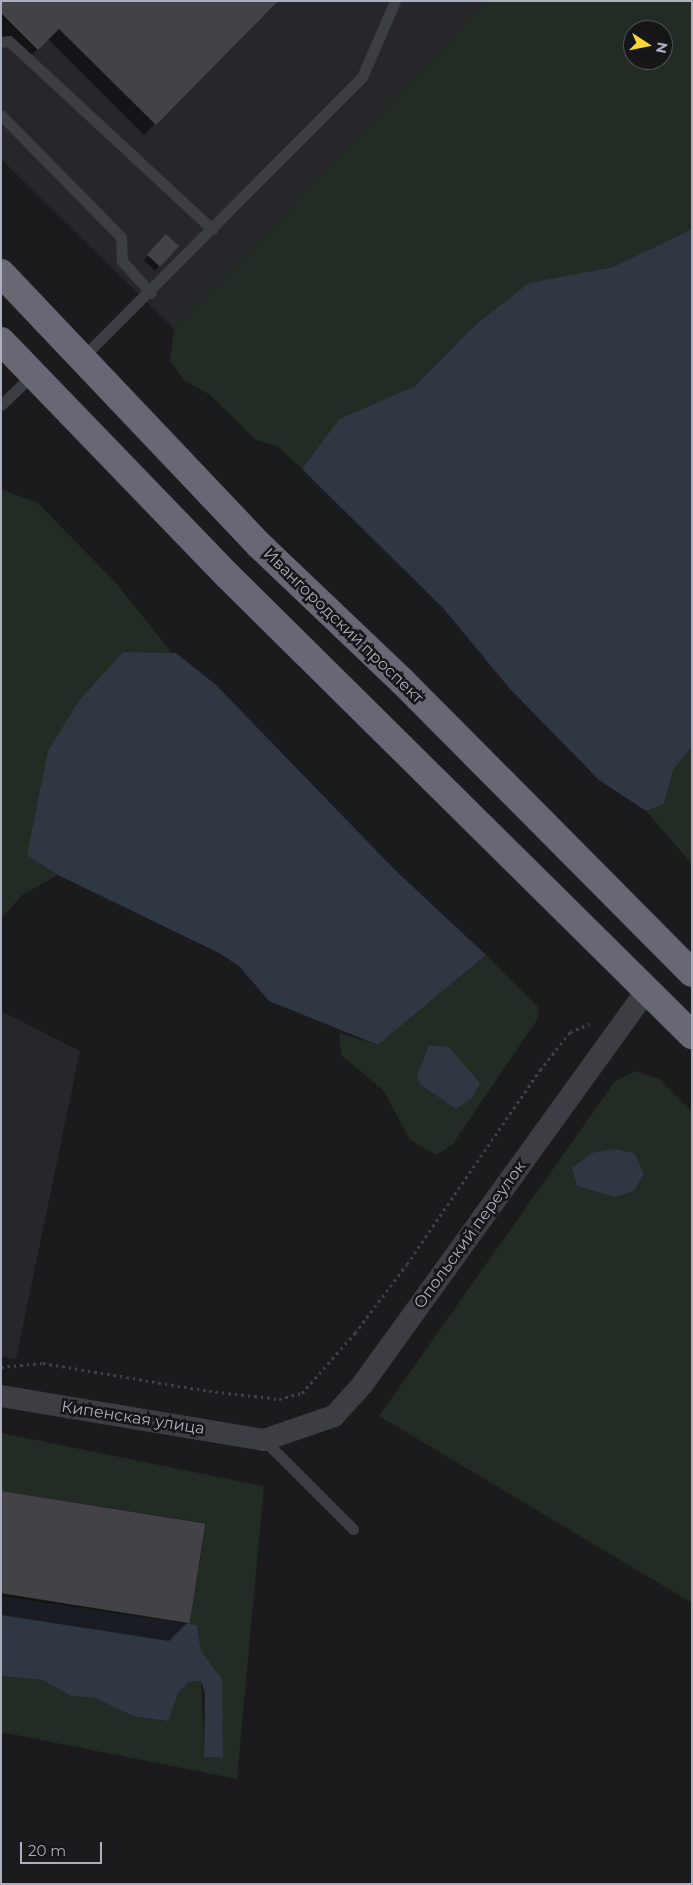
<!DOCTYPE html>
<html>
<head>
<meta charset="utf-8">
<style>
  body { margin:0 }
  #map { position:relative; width:693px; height:1885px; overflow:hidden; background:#1b1a1d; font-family:Montserrat,sans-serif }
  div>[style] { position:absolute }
  .built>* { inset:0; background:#27262a }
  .green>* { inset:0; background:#222b24 }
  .water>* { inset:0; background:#2f3742 }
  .shadow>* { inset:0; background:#0007; transform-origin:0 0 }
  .building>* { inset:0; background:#424247; transform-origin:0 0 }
  .path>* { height:3px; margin-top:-1.5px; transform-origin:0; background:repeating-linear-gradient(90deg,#414249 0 2.5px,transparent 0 6.5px) }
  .lane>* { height:11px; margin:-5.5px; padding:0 5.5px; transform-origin:5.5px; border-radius:5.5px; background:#3d3d44 }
  .street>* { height:22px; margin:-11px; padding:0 11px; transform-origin:11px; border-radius:11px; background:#3d3d44 }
  .highway>* { height:28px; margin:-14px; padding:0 14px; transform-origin:14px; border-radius:14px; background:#676873 }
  span { translate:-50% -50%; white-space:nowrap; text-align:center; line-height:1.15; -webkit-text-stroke:5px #161518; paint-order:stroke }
  .street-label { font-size:16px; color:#acafbd }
  .frame { position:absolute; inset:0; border:2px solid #acafbd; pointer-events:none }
  .north { position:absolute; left:623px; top:20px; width:50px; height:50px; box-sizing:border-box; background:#161518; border:1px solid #52535a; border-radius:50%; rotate:101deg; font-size:14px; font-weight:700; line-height:20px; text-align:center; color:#acafbd }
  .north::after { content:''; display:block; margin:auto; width:18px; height:22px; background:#fcd733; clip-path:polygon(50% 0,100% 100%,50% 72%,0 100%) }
  .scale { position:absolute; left:20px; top:1842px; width:82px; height:22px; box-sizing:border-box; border:2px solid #acafbd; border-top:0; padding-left:6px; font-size:15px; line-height:18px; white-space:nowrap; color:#acafbd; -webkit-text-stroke:4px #161518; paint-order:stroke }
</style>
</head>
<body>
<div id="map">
  <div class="built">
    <div style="clip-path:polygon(1px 1px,487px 1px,174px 329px,1px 159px)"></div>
    <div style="clip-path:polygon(1px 1011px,80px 1051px,16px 1359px,1px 1356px)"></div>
  </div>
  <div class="green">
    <div style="clip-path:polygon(evenodd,487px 1px,692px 1px,692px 229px,613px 267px,529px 284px,474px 326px,415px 386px,339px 419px,302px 469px,277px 446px,256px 440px,210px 395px,185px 381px,170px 361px,174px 329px,487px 1px,633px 30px,663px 30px,663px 60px,633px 60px,633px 30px)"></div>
    <div style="clip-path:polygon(1px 489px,38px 503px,115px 582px,172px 653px,123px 652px,28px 855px,58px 875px,22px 895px,1px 919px)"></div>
    <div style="clip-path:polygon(692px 747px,692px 864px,646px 811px,664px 804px,673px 770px)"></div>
    <div style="clip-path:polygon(486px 955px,539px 1008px,537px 1020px,452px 1145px,436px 1155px,410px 1140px,384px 1091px,341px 1055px,339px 1033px,378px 1045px)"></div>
    <div style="clip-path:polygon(636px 1071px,659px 1079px,692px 1112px,692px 1603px,379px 1416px,615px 1081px)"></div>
    <div style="clip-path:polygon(1px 1433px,264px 1486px,237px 1779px,1px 1732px,1px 1676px,42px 1680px,71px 1696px,95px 1698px,135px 1717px,167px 1721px,178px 1693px,189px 1682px,201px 1681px,204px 1756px,222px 1758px,222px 1679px,201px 1651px,197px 1625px,1px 1596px,1px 1592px,190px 1621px,206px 1523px,1px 1491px)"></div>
  </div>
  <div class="water">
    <div style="clip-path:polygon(692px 229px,692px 747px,673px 770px,664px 804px,646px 811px,599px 780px,510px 689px,443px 608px,302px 469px,339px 419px,415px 386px,474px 326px,529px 283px,613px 267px)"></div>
    <div style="clip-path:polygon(123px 652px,176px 653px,216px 685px,395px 870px,486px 955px,378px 1045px,269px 1001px,239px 966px,219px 953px,58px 875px,27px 855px,48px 751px,78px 702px)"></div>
    <div style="clip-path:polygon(429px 1045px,449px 1047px,480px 1083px,472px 1098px,456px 1109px,421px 1085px,417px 1075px)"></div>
    <div style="clip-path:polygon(614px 1149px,634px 1153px,644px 1174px,634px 1191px,615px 1197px,577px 1186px,572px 1168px,592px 1153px)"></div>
    <div style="clip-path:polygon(1px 1596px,197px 1625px,201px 1651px,222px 1679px,223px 1758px,204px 1757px,205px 1693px,201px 1681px,189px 1682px,178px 1693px,168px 1721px,135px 1717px,95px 1698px,71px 1696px,42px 1680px,1px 1676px)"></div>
  </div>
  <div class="shadow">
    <div style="clip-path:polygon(1px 1px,276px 1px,144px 135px,48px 39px,27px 59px,1px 34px)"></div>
    <div style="left:166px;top:236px;width:15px;height:33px;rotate:42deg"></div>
    <div style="clip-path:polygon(1px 1492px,189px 1621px,169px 1641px,1px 1615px)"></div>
  </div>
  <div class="building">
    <div style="clip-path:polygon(1px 1px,278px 1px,156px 125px,59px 29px,38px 50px,1px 13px)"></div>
    <div style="left:166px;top:234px;width:18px;height:28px;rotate:43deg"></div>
    <div style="left:1px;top:1491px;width:207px;height:101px;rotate:9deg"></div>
  </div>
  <div class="path">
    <div style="left:1px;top:1367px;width:42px;rotate:-5.4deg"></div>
    <div style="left:43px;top:1363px;width:168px;rotate:9.6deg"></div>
    <div style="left:209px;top:1391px;width:70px;rotate:6.5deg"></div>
    <div style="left:279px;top:1399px;width:24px;rotate:-15deg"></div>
    <div style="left:302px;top:1393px;width:80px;rotate:-48.5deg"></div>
    <div style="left:355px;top:1333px;width:86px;rotate:-53deg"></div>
    <div style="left:407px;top:1264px;width:235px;rotate:-55.6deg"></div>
    <div style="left:540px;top:1070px;width:48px;rotate:-51.7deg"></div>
    <div style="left:570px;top:1032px;width:21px;rotate:-23deg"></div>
  </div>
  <div class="lane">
    <div style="left:1px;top:42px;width:8px;rotate:-7deg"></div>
    <div style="left:9px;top:41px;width:277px;rotate:42.8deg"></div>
    <div style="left:1px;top:115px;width:171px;rotate:45.5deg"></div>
    <div style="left:121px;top:237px;width:24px;rotate:88deg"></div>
    <div style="left:122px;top:261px;width:43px;rotate:47.8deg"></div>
    <div style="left:82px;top:358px;width:397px;rotate:-45.1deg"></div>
    <div style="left:362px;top:77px;width:83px;rotate:-66.5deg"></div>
    <div style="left:1px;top:405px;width:45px;rotate:-44.1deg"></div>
    <div style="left:264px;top:1440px;width:126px;rotate:45deg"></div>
  </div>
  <div class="street">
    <div style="left:1px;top:1396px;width:267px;rotate:9.5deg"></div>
    <div style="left:264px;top:1440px;width:74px;rotate:-18.9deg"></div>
    <div style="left:334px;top:1416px;width:42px;rotate:-47.9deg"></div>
    <div style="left:362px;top:1385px;width:486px;rotate:-54.2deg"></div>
  </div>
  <div class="highway">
    <div style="left:1px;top:273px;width:375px;rotate:46.5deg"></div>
    <div style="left:259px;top:545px;width:199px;rotate:43.6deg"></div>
    <div style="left:403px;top:682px;width:410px;rotate:45.2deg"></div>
    <div style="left:1px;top:341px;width:327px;rotate:46deg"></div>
    <div style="left:228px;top:576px;width:653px;rotate:44.69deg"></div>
  </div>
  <div class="street-label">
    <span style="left:343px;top:626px;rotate:44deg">Ивангородский проспект</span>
    <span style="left:470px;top:1235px;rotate:-54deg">Опольский переулок</span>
    <span style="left:133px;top:1418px;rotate:9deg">Кипенская улица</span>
  </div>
  <div class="frame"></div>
  <div class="north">N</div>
  <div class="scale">20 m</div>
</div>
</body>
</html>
